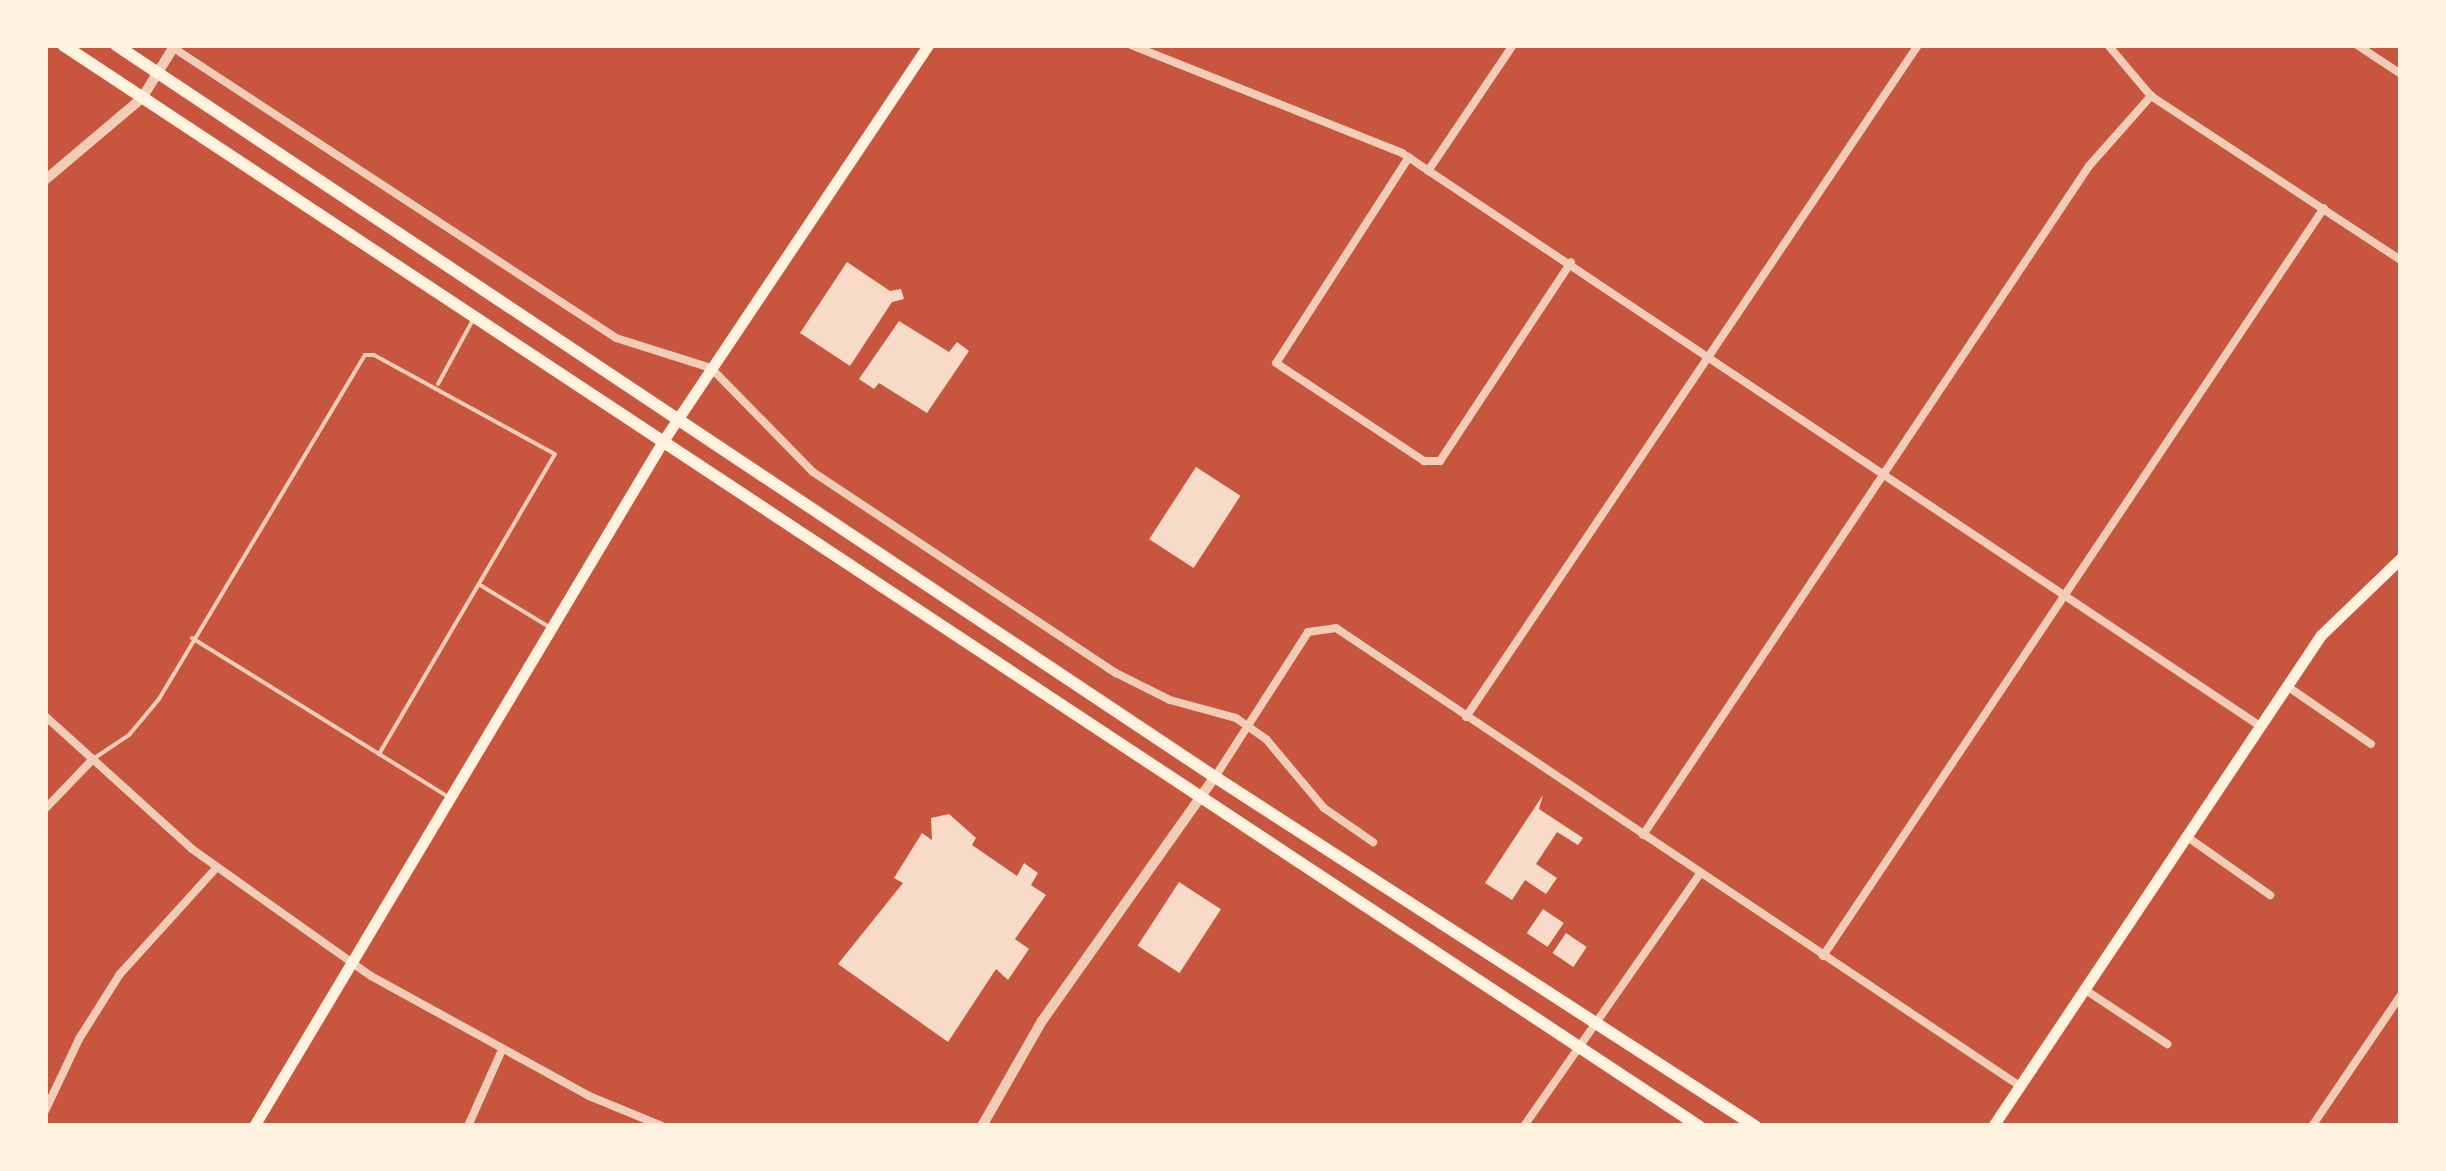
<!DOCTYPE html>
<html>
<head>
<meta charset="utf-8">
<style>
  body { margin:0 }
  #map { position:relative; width:2446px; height:1171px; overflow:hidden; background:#c8553d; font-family:Spectral,serif }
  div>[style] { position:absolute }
  .building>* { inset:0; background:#f7dbc8; transform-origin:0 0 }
  .service>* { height:4px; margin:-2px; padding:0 2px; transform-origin:2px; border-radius:2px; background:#f1ccb7 }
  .minor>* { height:8px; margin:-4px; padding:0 4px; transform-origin:4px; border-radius:4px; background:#f1ccb7 }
  .tertiary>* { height:10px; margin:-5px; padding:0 5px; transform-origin:5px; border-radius:5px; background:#f1ccb7 }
  .secondary>* { height:11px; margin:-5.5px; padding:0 5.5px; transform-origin:5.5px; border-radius:5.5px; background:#fff3e0 }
  .primary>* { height:12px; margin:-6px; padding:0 6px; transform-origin:6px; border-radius:6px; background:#fff3e0 }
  span { translate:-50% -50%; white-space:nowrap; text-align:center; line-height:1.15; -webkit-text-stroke:10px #fff3e0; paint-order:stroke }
  .frame { position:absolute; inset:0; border:48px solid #fff3e0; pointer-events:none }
</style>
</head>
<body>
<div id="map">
  <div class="building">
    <div style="clip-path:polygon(847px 262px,890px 291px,901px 289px,904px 299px,892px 302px,850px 366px,800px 333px)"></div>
    <div style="clip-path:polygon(899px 321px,949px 352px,957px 342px,969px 351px,927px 413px,879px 383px,874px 389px,859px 379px)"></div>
    <div style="left:1196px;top:467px;width:53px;height:86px;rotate:33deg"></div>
    <div style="clip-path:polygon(1543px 795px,1539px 809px,1583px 838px,1578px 845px,1557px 832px,1536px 864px,1557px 878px,1546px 894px,1525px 880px,1512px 900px,1485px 883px)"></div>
    <div style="clip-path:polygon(949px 814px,976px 838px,972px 845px,1017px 876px,1024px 863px,1038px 873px,1031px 885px,1046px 895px,1015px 939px,1029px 949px,1008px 980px,996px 969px,948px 1042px,838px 964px,903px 883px,894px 878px,922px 833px,932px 840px,931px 818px)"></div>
    <div style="left:1179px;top:882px;width:50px;height:76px;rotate:33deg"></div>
    <div style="left:1543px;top:909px;width:25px;height:29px;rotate:34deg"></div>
    <div style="left:1566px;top:933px;width:25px;height:24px;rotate:34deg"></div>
  </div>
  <div class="service">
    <div style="left:438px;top:384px;width:75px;rotate:-61.4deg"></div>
    <div style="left:480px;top:585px;width:81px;rotate:31.3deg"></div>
    <div style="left:192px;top:638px;width:300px;rotate:31.8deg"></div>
    <div style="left:93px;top:759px;width:43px;rotate:-33.7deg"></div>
    <div style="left:129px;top:735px;width:47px;rotate:-50.2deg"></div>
    <div style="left:159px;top:699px;width:401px;rotate:-59.1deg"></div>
    <div style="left:365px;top:355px;width:9px"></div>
    <div style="left:374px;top:355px;width:206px;rotate:28.7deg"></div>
    <div style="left:555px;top:454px;width:348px;rotate:120.4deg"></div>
  </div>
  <div class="minor">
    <div style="left:169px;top:45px;width:534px;rotate:33.24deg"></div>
    <div style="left:616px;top:338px;width:100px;rotate:17.5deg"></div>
    <div style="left:711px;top:368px;width:146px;rotate:45.6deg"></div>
    <div style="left:813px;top:472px;width:364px;rotate:33.6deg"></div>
    <div style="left:1116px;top:673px;width:60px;rotate:26.6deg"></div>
    <div style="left:1170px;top:700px;width:68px;rotate:15.3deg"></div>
    <div style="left:1236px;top:718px;width:37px;rotate:35deg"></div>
    <div style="left:1266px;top:739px;width:90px;rotate:50deg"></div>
    <div style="left:1324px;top:808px;width:60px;rotate:34.8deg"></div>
    <div style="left:1131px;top:45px;width:292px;rotate:21.7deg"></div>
    <div style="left:1402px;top:153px;width:1032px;rotate:33.74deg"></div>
    <div style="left:2108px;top:45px;width:67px;rotate:49.9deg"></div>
    <div style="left:2151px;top:96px;width:299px;rotate:33.3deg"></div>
    <div style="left:2357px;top:45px;width:53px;rotate:33.4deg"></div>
    <div style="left:1409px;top:157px;width:245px;rotate:122.8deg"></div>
    <div style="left:1276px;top:363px;width:178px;rotate:33.5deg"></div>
    <div style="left:1424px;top:461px;width:16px"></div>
    <div style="left:1440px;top:461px;width:238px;rotate:-56.6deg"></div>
    <div style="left:1428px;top:171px;width:152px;rotate:-56deg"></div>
    <div style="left:2287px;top:686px;width:102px;rotate:34.6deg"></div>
    <div style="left:45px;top:716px;width:198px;rotate:42.1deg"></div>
    <div style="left:192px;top:849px;width:219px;rotate:35.4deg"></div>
    <div style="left:371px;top:976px;width:249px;rotate:28.8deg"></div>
    <div style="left:589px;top:1096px;width:79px;rotate:22.3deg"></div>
    <div style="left:1466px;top:717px;width:810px;rotate:-56.07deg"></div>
    <div style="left:1215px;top:777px;width:172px;rotate:-57.3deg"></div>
    <div style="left:1308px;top:632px;width:28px;rotate:-8deg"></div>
    <div style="left:1336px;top:628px;width:823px;rotate:33.81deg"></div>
    <div style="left:45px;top:809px;width:66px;rotate:-46.2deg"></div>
    <div style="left:1643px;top:835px;width:804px;rotate:-56.31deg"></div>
    <div style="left:2089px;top:166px;width:94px;rotate:-48.5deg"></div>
    <div style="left:2186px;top:836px;width:103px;rotate:35.1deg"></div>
    <div style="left:1823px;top:956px;width:900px;rotate:-56.19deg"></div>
    <div style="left:2084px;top:989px;width:100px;rotate:33.5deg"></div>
    <div style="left:45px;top:1111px;width:80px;rotate:-64.7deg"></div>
    <div style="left:79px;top:1039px;width:77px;rotate:-57.8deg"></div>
    <div style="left:120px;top:974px;width:143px;rotate:-47.8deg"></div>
    <div style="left:468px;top:1126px;width:83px;rotate:-65.9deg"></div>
    <div style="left:1524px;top:1126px;width:307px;rotate:-55.1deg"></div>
    <div style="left:2312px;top:1126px;width:158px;rotate:-55.8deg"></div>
  </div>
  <div class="tertiary">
    <div style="left:45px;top:180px;width:127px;rotate:-40.2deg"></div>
    <div style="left:142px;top:98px;width:62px;rotate:-58.1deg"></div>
    <div style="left:982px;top:1126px;width:121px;rotate:-60.3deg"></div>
    <div style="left:1042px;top:1021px;width:299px;rotate:-54.7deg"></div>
  </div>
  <div class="secondary">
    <div style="left:254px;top:1126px;width:798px;rotate:-59.16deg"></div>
    <div style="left:663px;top:441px;width:476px;rotate:-56.2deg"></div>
    <div style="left:1993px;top:1126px;width:590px;rotate:-56.26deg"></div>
    <div style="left:2321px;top:635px;width:111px;rotate:-43.9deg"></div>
  </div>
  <div class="primary">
    <div style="left:63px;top:45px;width:1961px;rotate:33.46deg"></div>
    <div style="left:116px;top:45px;width:1320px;rotate:33.67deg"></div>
    <div style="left:1215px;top:777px;width:643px;rotate:32.87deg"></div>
  </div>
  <div class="frame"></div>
</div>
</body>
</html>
